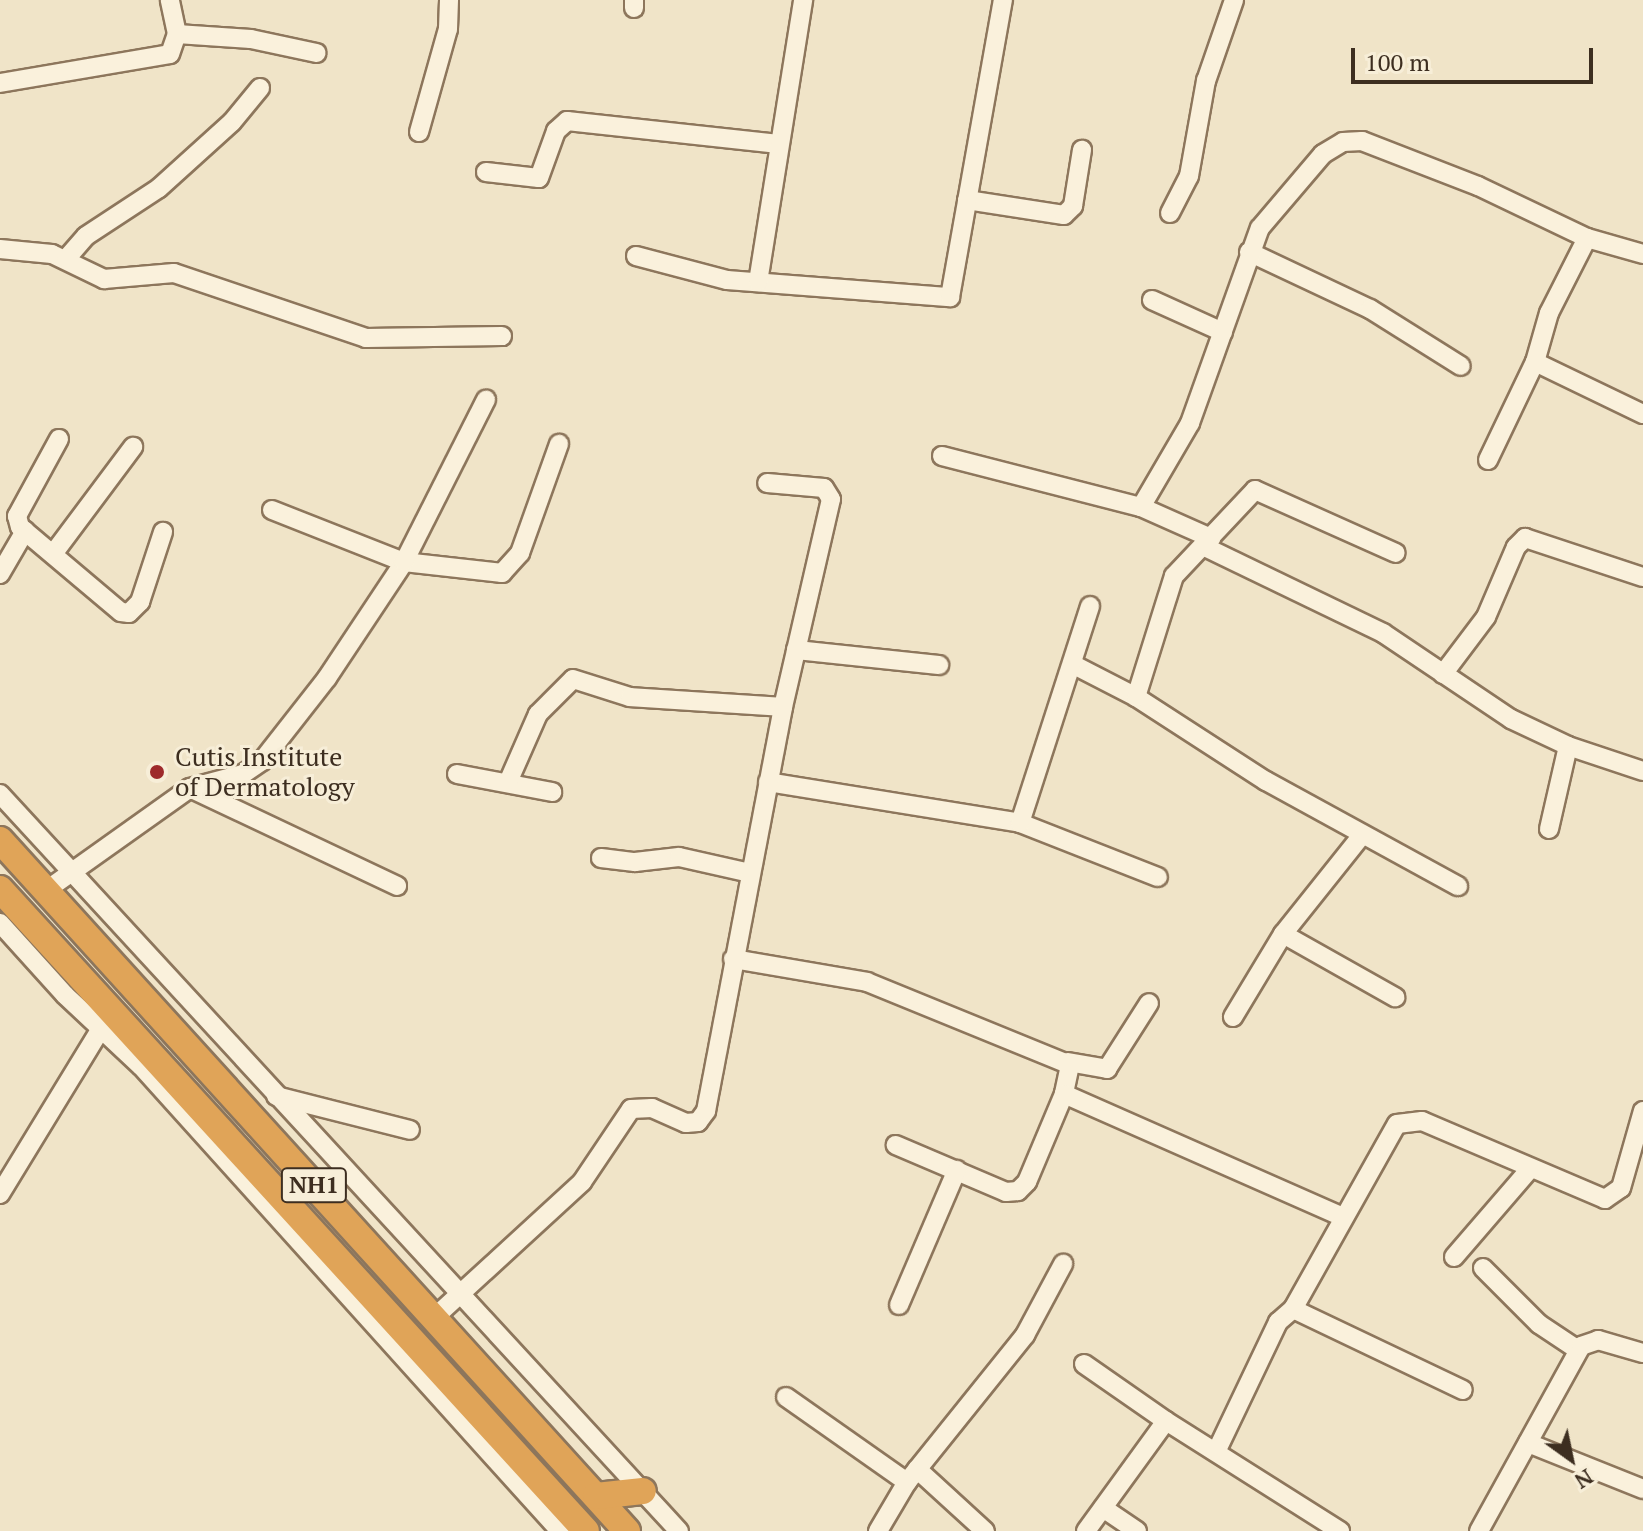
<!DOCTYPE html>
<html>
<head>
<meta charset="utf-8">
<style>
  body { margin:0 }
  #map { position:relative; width:1643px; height:1531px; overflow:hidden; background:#f0e4c8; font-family:"PT Serif",serif }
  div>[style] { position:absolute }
  .roads { filter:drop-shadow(2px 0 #8d765c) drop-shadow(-2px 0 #8d765c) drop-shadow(0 2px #8d765c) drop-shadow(0 -2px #8d765c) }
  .minor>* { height:18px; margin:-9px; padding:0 9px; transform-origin:9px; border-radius:9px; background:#faf1dc }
  .highway>* { height:26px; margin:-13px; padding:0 13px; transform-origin:13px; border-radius:13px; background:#e0a458 }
  .dots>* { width:22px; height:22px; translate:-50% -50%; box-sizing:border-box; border:4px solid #f7eed8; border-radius:50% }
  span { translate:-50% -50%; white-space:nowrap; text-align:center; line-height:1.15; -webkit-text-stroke:6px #f7eed8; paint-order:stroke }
  .shield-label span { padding:2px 6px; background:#f7eed8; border:2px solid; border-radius:6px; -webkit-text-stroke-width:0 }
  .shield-label { font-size:24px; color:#3d2e20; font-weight:700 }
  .poi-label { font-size:26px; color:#3d2e20 }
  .left { translate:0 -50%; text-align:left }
  .north { position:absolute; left:1531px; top:1419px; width:80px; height:80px; -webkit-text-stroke:6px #f7eed8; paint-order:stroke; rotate:147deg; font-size:22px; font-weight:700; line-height:32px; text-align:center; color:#3d2e20 }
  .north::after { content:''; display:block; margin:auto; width:28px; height:36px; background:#3d2e20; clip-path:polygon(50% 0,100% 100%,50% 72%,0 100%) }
  .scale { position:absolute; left:1351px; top:48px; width:242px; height:36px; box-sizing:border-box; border:4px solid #3d2e20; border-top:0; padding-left:10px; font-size:24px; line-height:28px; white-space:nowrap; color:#3d2e20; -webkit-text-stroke:6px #f7eed8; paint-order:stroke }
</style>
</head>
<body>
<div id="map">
  <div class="roads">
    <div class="minor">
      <div style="left:634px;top:8px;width:8px;rotate:-90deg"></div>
      <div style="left:177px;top:34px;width:74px;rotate:3.9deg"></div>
      <div style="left:251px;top:39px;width:67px;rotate:12deg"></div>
      <div style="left:0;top:83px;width:172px;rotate:-9.7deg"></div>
      <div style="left:170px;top:54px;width:21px;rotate:-71deg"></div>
      <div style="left:177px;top:34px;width:35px;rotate:-102deg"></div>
      <div style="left:419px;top:132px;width:107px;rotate:-74.3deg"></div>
      <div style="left:448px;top:29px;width:29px;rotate:-88deg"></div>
      <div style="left:486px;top:172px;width:53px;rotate:6.5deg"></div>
      <div style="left:539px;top:178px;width:50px;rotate:-70.1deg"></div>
      <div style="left:556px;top:131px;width:15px;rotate:-42deg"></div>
      <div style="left:567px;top:121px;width:213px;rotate:6.2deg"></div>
      <div style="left:967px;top:200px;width:98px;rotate:8.8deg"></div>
      <div style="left:1064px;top:215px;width:13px;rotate:-45deg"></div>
      <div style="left:1073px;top:206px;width:57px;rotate:-80.9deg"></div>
      <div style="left:1170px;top:213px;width:42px;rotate:-62.8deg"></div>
      <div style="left:1189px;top:176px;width:97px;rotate:-79.9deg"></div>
      <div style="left:1206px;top:81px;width:86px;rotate:-70.9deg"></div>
      <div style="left:0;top:249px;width:52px;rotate:5.5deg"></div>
      <div style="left:52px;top:254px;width:58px;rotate:25.7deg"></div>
      <div style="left:104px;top:279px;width:70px;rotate:-4.9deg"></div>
      <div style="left:174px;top:273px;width:203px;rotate:18.7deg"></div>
      <div style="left:366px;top:338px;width:136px;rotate:-0.8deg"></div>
      <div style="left:1249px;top:252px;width:134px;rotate:25.2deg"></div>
      <div style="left:1370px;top:309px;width:107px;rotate:32.1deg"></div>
      <div style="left:636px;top:256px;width:94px;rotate:14.8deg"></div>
      <div style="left:727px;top:280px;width:224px;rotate:4.4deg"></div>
      <div style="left:950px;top:297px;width:302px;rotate:-79.9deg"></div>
      <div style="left:66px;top:259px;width:30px;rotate:-49deg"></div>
      <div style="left:86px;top:236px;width:87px;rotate:-33.3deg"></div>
      <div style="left:159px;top:188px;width:98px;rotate:-42.1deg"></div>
      <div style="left:232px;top:122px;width:44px;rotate:-50.5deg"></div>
      <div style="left:758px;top:282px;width:286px;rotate:-80.9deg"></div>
      <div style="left:1152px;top:300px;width:78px;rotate:24.3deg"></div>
      <div style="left:1535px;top:362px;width:120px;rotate:25.7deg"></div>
      <div style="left:59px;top:439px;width:88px;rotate:118.6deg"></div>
      <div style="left:17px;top:516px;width:11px;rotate:75deg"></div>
      <div style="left:20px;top:527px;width:132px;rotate:40.1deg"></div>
      <div style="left:121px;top:612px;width:8px;rotate:7deg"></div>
      <div style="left:129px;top:613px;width:16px;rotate:-45deg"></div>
      <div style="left:140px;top:602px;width:74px;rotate:-71.8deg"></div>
      <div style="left:942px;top:456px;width:205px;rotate:14.4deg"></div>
      <div style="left:1141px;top:507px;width:77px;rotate:23.9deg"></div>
      <div style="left:1488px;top:460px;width:109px;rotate:-64.4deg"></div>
      <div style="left:1535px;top:362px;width:51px;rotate:-74.1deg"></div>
      <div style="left:1549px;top:313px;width:84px;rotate:-63.1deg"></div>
      <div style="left:1141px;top:507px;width:97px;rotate:-59.7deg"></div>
      <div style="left:1190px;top:423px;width:207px;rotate:-70.3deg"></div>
      <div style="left:1260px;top:228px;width:97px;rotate:-49.6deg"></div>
      <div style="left:1323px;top:154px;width:23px;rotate:-31deg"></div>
      <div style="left:1343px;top:142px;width:19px;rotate:-3deg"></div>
      <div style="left:1362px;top:141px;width:124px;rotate:21.2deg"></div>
      <div style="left:1478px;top:186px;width:121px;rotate:25.5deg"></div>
      <div style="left:1587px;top:238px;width:58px;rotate:15.9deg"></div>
      <div style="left:272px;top:510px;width:142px;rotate:21.5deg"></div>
      <div style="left:404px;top:562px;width:99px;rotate:6.4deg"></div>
      <div style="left:502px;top:573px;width:27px;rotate:-48deg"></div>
      <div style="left:520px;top:553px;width:116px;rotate:-70.3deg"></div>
      <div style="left:1203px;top:546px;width:200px;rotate:25.8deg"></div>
      <div style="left:1383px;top:633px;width:154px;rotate:33.9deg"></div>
      <div style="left:1511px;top:719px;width:63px;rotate:25.3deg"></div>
      <div style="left:1568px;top:746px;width:79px;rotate:18.4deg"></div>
      <div style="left:53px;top:554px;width:134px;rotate:-53.2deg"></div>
      <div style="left:0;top:574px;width:50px;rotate:-59.8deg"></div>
      <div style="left:796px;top:650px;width:144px;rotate:6deg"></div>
      <div style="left:1074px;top:665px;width:70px;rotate:27.3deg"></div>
      <div style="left:1136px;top:697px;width:155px;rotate:32.9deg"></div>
      <div style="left:1266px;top:781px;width:219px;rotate:28.7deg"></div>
      <div style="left:1443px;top:674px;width:71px;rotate:-53deg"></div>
      <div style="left:1486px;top:617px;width:76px;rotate:-66.8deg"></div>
      <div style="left:1516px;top:547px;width:13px;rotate:-45deg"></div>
      <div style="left:1525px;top:538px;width:124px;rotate:18.3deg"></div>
      <div style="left:1136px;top:697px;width:127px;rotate:-72.6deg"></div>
      <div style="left:1174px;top:576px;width:118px;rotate:-46.7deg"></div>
      <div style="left:1255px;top:490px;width:154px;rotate:24.1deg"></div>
      <div style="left:457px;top:774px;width:97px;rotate:10.7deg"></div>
      <div style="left:509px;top:780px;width:72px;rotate:-66.3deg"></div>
      <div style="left:538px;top:714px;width:49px;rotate:-45deg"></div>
      <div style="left:573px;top:679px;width:60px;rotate:17.5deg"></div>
      <div style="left:630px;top:697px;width:153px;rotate:3.7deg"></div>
      <div style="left:768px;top:782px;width:255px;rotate:9.2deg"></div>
      <div style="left:1020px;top:823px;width:148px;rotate:21.4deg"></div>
      <div style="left:190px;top:788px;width:229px;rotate:25.3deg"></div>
      <div style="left:0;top:794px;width:1002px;rotate:47.35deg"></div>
      <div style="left:1020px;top:823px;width:228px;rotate:-72.1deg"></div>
      <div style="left:1549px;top:829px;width:85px;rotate:-77.1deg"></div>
      <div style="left:601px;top:858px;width:34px;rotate:7deg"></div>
      <div style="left:635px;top:862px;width:44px;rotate:-6.5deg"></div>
      <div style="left:679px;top:857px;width:73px;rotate:12.7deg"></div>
      <div style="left:48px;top:889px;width:174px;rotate:-35.4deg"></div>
      <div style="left:190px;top:788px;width:55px;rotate:-14.8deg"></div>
      <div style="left:243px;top:774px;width:23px;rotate:-34deg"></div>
      <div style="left:262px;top:761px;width:105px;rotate:-51.9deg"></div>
      <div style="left:327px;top:678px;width:139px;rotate:-56.4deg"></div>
      <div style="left:404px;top:562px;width:182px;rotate:-63.2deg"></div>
      <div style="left:0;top:923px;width:97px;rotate:47.9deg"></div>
      <div style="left:65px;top:995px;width:104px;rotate:43.1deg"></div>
      <div style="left:141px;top:1066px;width:626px;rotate:47.98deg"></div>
      <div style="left:1283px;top:934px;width:129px;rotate:29.4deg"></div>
      <div style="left:733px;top:959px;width:136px;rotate:9.7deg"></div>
      <div style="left:867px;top:982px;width:219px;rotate:22.2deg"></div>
      <div style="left:1070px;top:1065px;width:30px;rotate:102deg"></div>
      <div style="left:1064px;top:1094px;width:95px;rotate:112.8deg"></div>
      <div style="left:1027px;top:1182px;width:13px;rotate:135deg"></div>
      <div style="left:1018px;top:1191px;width:12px;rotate:175deg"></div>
      <div style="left:1006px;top:1192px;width:120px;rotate:-156.9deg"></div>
      <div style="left:1233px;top:1017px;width:97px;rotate:-58.9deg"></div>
      <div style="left:1283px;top:934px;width:127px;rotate:-51.4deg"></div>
      <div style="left:1068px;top:1062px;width:40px;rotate:10deg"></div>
      <div style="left:1107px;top:1069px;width:78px;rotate:-57.5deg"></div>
      <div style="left:1064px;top:1094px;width:303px;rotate:23.8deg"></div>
      <div style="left:276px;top:1096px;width:138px;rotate:14.2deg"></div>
      <div style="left:0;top:1194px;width:205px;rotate:-58.6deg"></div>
      <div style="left:1454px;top:1257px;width:116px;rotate:-49.2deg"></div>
      <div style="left:1483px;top:1268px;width:79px;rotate:45deg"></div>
      <div style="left:1539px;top:1324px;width:47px;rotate:33.7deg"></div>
      <div style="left:899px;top:1305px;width:147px;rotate:-66.8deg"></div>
      <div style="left:1293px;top:1309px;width:212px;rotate:-60.7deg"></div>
      <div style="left:1397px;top:1124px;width:25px;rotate:-7deg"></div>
      <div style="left:1422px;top:1121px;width:199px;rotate:23.1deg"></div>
      <div style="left:1605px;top:1199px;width:19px;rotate:-35deg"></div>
      <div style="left:1621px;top:1188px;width:80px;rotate:-74.1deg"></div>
      <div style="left:436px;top:1316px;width:198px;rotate:-42.5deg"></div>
      <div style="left:582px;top:1182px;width:88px;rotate:-56.1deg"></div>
      <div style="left:631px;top:1109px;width:21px;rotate:-3deg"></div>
      <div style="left:652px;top:1108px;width:37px;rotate:24deg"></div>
      <div style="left:686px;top:1123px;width:12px;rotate:-5deg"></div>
      <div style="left:698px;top:1122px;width:14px;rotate:-54deg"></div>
      <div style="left:706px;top:1111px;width:411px;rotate:-79.2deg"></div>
      <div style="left:783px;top:707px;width:213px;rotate:-77deg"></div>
      <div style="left:831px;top:499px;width:13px;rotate:-122deg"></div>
      <div style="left:824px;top:488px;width:57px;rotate:-175deg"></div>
      <div style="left:1084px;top:1364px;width:100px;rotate:34.8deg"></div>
      <div style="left:786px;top:1397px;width:148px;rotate:35.1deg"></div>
      <div style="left:1528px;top:1443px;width:124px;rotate:21.8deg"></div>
      <div style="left:1217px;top:1450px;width:142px;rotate:-64.5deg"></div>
      <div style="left:1278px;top:1322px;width:20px;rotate:-41deg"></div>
      <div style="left:1293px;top:1309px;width:188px;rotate:25.5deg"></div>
      <div style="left:917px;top:1469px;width:92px;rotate:42.4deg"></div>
      <div style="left:1103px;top:1508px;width:41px;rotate:34.1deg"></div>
      <div style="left:878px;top:1531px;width:57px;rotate:-59.4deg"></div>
      <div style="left:907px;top:1482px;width:189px;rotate:-51.2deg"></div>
      <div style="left:1025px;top:1335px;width:81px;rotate:-61.8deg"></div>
      <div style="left:1086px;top:1531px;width:136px;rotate:-54deg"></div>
      <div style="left:1166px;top:1421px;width:206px;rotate:32.3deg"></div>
      <div style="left:1479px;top:1531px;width:211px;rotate:-61.1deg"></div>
      <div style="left:1581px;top:1346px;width:18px;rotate:-19deg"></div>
      <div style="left:1598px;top:1340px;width:47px;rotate:16.1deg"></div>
    </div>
    <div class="highway">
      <div style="left:0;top:840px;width:933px;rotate:47.78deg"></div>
      <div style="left:0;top:889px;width:869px;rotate:47.61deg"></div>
      <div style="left:596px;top:1496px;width:47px;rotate:-6.1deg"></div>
    </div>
  </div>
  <div class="dots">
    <div style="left:157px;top:772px;background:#9e2a2b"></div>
  </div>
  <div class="shield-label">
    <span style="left:314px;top:1185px">NH1</span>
  </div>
  <div class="poi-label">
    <span class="left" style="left:175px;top:772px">Cutis Institute<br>of Dermatology</span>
  </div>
  <div class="north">N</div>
  <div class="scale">100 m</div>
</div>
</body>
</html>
